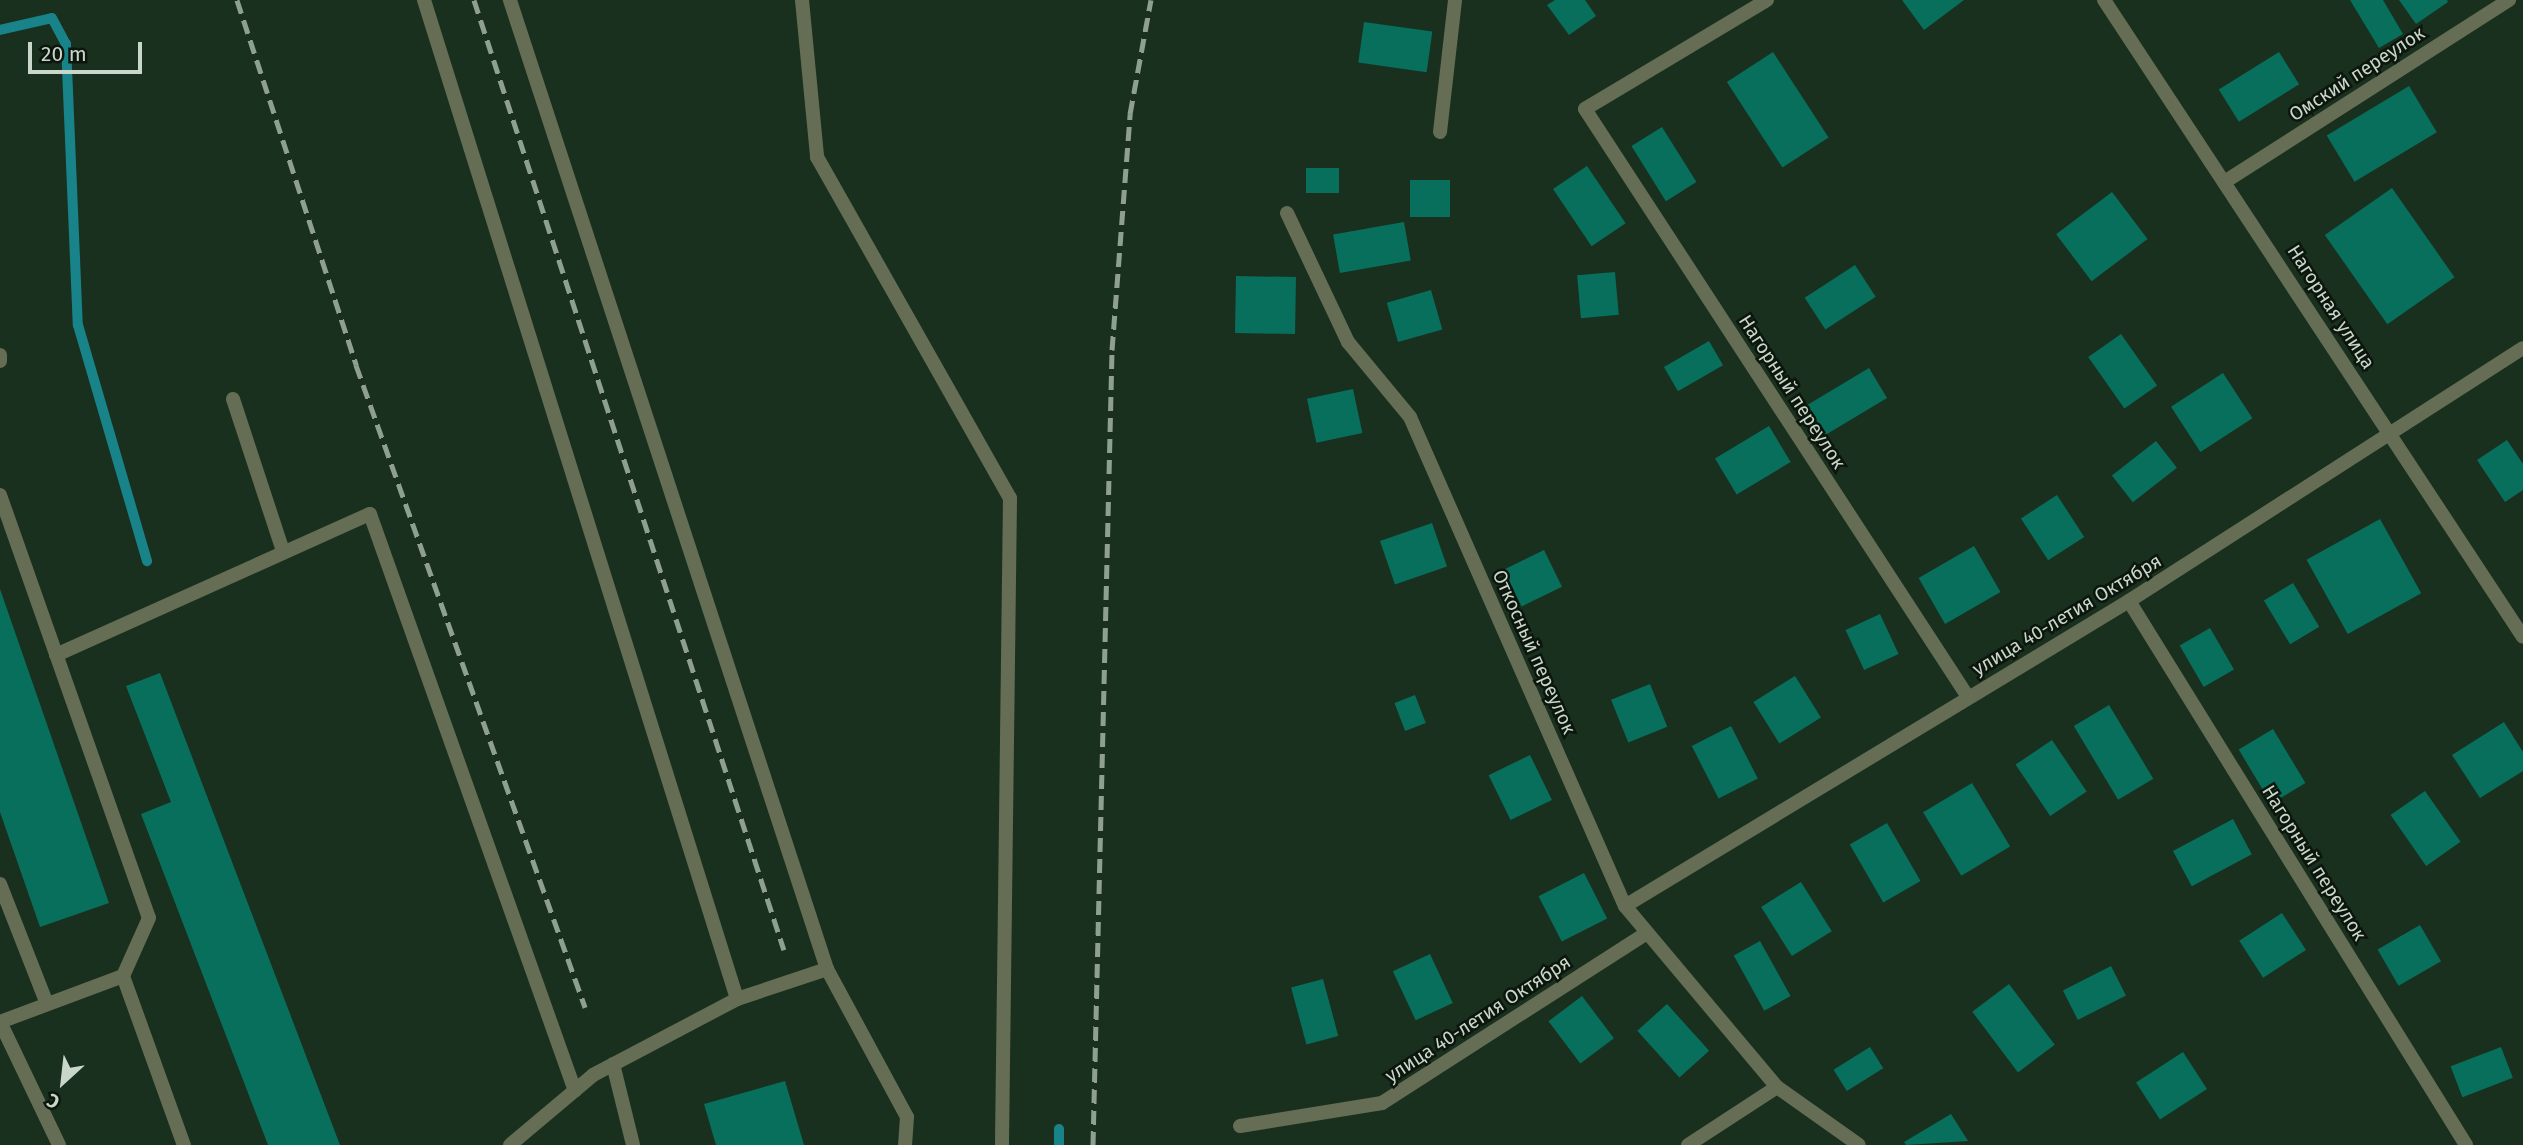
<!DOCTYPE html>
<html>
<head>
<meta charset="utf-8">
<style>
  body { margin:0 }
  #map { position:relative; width:2523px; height:1145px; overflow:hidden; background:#1a301e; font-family:"Fira Sans",sans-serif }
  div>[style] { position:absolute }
  .stream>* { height:10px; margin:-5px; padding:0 5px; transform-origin:5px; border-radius:5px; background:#188489 }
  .building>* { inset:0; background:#076f5c; transform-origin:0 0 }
  .lane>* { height:14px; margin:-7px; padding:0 7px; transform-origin:7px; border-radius:7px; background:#656e54 }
  .street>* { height:14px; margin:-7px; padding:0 7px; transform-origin:7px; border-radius:7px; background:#656e54 }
  .rail>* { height:5px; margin-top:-2.5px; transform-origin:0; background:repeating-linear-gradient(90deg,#8fa091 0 14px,transparent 0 21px) }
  span { translate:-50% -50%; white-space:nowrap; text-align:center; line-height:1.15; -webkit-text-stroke:5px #0c160d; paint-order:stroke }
  .street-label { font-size:19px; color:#c9d7ca }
  .north { position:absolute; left:28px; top:1047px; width:70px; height:70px; -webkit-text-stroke:5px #0c160d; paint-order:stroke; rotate:207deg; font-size:19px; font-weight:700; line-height:28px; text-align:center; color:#c9d7ca }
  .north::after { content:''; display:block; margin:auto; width:24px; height:32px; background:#c9d7ca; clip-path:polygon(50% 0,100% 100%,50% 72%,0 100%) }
  .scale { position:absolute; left:28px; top:42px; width:114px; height:32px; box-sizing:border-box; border:4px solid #c9d7ca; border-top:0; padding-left:9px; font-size:21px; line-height:24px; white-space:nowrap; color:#c9d7ca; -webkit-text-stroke:5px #0c160d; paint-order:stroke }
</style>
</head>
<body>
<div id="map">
  <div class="stream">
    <div style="left:0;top:30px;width:53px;rotate:-13deg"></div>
    <div style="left:52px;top:18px;width:30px;rotate:62deg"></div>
    <div style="left:66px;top:44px;width:281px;rotate:87.6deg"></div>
    <div style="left:78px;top:325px;width:246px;rotate:73.7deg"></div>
    <div style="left:1059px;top:1145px;width:16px;rotate:-90deg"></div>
  </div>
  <div class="building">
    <div style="clip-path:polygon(1555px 0,1585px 0,1596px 16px,1569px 35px,1547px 5px)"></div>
    <div style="clip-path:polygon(1902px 0,1964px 0,1924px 30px)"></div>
    <div style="clip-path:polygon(2350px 0,2383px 0,2403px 34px,2379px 48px)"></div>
    <div style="clip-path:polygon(2399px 0,2447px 0,2448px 2px,2416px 24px)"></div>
    <div style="left:1364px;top:22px;width:69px;height:41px;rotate:8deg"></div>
    <div style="left:1773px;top:52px;width:102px;height:55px;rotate:57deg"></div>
    <div style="left:2279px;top:52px;width:38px;height:71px;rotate:58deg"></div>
    <div style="left:2409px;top:86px;width:54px;height:96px;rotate:59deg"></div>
    <div style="left:1662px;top:127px;width:65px;height:36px;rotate:58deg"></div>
    <div style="left:1587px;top:166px;width:69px;height:41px;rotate:56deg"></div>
    <div style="left:1339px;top:168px;width:25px;height:33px;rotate:90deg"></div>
    <div style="left:1450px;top:180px;width:37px;height:40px;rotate:90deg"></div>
    <div style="left:2392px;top:188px;width:109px;height:82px;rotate:55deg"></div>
    <div style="left:2112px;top:192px;width:59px;height:70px;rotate:53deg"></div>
    <div style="left:1404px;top:222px;width:39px;height:72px;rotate:80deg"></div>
    <div style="left:1855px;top:265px;width:38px;height:60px;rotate:57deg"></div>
    <div style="left:1615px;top:272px;width:43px;height:38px;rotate:85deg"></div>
    <div style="left:1236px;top:276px;width:60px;height:57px;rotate:1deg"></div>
    <div style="left:1431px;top:290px;width:41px;height:46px;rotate:74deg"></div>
    <div style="left:2121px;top:334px;width:63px;height:40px;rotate:55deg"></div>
    <div style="left:1709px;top:341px;width:28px;height:52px;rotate:60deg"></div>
    <div style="left:1869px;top:368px;width:35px;height:72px;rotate:59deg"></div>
    <div style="left:2223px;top:373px;width:54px;height:62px;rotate:57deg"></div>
    <div style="left:1353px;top:389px;width:45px;height:47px;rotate:78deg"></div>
    <div style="left:1769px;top:426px;width:42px;height:63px;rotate:59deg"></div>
    <div style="clip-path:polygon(2507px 440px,2523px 464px,2523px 490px,2505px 502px,2477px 460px)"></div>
    <div style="left:2156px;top:441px;width:34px;height:56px;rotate:52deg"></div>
    <div style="left:2057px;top:495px;width:50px;height:43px;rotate:57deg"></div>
    <div style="left:2380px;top:519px;width:85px;height:84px;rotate:61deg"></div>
    <div style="left:1432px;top:523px;width:46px;height:55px;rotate:71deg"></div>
    <div style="left:1974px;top:546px;width:53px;height:64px;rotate:60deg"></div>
    <div style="left:1544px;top:550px;width:41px;height:45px;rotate:64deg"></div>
    <div style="left:2293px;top:583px;width:51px;height:34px;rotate:59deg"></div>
    <div style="clip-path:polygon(0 589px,109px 903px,40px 927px,0 812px)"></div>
    <div style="left:1880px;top:614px;width:44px;height:38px;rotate:65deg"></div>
    <div style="left:2210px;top:628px;width:48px;height:35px;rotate:60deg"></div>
    <div style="clip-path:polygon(160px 673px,340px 1145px,268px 1145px,141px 814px,171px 802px,126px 686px)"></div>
    <div style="left:1795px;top:676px;width:49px;height:49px;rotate:58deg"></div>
    <div style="left:1650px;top:684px;width:46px;height:42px;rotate:68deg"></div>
    <div style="left:1415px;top:695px;width:30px;height:22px;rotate:69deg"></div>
    <div style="left:2109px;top:705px;width:86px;height:41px;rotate:59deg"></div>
    <div style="clip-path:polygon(2504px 722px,2523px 752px,2523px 771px,2480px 798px,2452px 755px)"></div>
    <div style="left:1731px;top:726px;width:59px;height:44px;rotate:63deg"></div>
    <div style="left:2273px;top:729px;width:63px;height:40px;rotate:59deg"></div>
    <div style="left:2052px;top:740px;width:62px;height:44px;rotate:56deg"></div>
    <div style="left:1530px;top:755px;width:50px;height:46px;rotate:64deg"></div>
    <div style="left:1972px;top:783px;width:74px;height:57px;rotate:59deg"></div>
    <div style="left:2425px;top:791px;width:62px;height:42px;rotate:55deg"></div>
    <div style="left:2233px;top:819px;width:40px;height:68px;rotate:62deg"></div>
    <div style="left:1887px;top:823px;width:67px;height:43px;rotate:60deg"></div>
    <div style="left:1584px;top:873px;width:51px;height:51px;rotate:63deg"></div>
    <div style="left:1801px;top:882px;width:58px;height:47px;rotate:58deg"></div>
    <div style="left:2282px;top:913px;width:44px;height:51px;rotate:57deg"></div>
    <div style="left:2420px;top:925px;width:42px;height:49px;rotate:60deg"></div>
    <div style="left:1760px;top:941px;width:63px;height:30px;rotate:61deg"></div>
    <div style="left:1430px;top:954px;width:54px;height:41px;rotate:65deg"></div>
    <div style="left:2111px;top:966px;width:33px;height:54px;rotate:63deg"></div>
    <div style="left:1323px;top:979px;width:59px;height:33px;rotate:75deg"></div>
    <div style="left:2009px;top:984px;width:76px;height:46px;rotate:53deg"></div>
    <div style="left:1582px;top:996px;width:53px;height:42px;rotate:53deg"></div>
    <div style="left:1667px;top:1004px;width:63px;height:40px;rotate:48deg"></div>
    <div style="left:1870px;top:1047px;width:25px;height:43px;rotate:58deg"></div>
    <div style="left:2501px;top:1047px;width:33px;height:54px;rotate:69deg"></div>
    <div style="left:2183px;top:1052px;width:44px;height:56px;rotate:57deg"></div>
    <div style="clip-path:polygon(785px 1081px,804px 1145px,716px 1145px,704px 1104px)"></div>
    <div style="clip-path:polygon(1951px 1114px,1968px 1141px,1906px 1145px,1904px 1142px)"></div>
  </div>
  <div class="lane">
    <div style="left:424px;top:0;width:1047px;rotate:72.6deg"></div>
    <div style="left:802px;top:0;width:158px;rotate:84.5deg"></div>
    <div style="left:817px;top:157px;width:392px;rotate:60.5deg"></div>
    <div style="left:1010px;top:498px;width:647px;rotate:90.71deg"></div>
    <div style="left:0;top:355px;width:6px;rotate:90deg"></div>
    <div style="left:233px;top:399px;width:157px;rotate:71.8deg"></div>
    <div style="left:0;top:495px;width:448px;rotate:70.6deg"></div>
    <div style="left:149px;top:918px;width:64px;rotate:114.1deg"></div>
    <div style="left:56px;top:655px;width:344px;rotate:-24.2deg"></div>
    <div style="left:370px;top:514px;width:612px;rotate:70.44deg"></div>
    <div style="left:0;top:884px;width:129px;rotate:68.6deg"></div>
    <div style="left:827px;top:969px;width:168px;rotate:61.6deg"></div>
    <div style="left:907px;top:1117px;width:28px;rotate:94deg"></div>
    <div style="left:613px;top:1064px;width:83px;rotate:76.1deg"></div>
    <div style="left:59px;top:1145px;width:136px;rotate:-115.6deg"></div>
    <div style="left:0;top:1022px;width:131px;rotate:-20.5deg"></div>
    <div style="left:123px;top:976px;width:180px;rotate:70.2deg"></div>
    <div style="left:510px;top:1145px;width:109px;rotate:-40.1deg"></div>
    <div style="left:593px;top:1075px;width:163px;rotate:-27.8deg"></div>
    <div style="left:737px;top:999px;width:95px;rotate:-18.4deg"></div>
    <div style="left:827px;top:969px;width:1020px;rotate:-108.12deg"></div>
  </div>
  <div class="street">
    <div style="left:1767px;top:0;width:212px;rotate:149.1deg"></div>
    <div style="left:1585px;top:109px;width:702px;rotate:56.92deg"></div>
    <div style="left:2104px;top:0;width:762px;rotate:56.66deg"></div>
    <div style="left:1440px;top:132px;width:133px;rotate:-83.5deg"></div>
    <div style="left:2226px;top:181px;width:336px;rotate:-32.6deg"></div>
    <div style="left:1287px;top:213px;width:143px;rotate:64.7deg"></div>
    <div style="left:1348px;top:342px;width:97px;rotate:50.4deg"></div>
    <div style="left:1410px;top:417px;width:534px;rotate:66.27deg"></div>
    <div style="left:1625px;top:906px;width:236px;rotate:50deg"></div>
    <div style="left:1777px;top:1087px;width:100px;rotate:35.3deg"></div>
    <div style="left:2129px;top:601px;width:640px;rotate:58.22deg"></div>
    <div style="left:1625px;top:906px;width:589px;rotate:-31.18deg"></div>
    <div style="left:2129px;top:601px;width:468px;rotate:-32.7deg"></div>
    <div style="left:1240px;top:1126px;width:144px;rotate:-9.2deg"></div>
    <div style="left:1382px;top:1103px;width:311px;rotate:-32.7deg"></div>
    <div style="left:1688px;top:1145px;width:106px;rotate:-33.1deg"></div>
  </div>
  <div class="rail">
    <div style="left:237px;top:0;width:384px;rotate:71.9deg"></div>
    <div style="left:356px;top:365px;width:682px;rotate:70.37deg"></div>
    <div style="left:474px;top:0;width:999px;rotate:71.93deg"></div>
    <div style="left:1093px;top:1145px;width:795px;rotate:-88.63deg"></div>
    <div style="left:1112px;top:350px;width:237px;rotate:-85.6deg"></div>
    <div style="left:1130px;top:114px;width:116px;rotate:-79.6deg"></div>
  </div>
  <div class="street-label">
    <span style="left:2357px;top:74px;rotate:-33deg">Омский переулок</span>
    <span style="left:2331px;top:307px;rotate:57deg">Нагорная улица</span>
    <span style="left:1792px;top:392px;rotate:57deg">Нагорный переулок</span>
    <span style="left:2067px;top:615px;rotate:-31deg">улица 40-летия Октября</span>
    <span style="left:1534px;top:652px;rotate:66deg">Откосный переулок</span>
    <span style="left:2314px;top:863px;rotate:58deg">Нагорный переулок</span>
    <span style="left:1478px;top:1019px;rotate:-33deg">улица 40-летия Октября</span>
  </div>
  <div class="north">С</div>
  <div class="scale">20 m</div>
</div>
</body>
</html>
